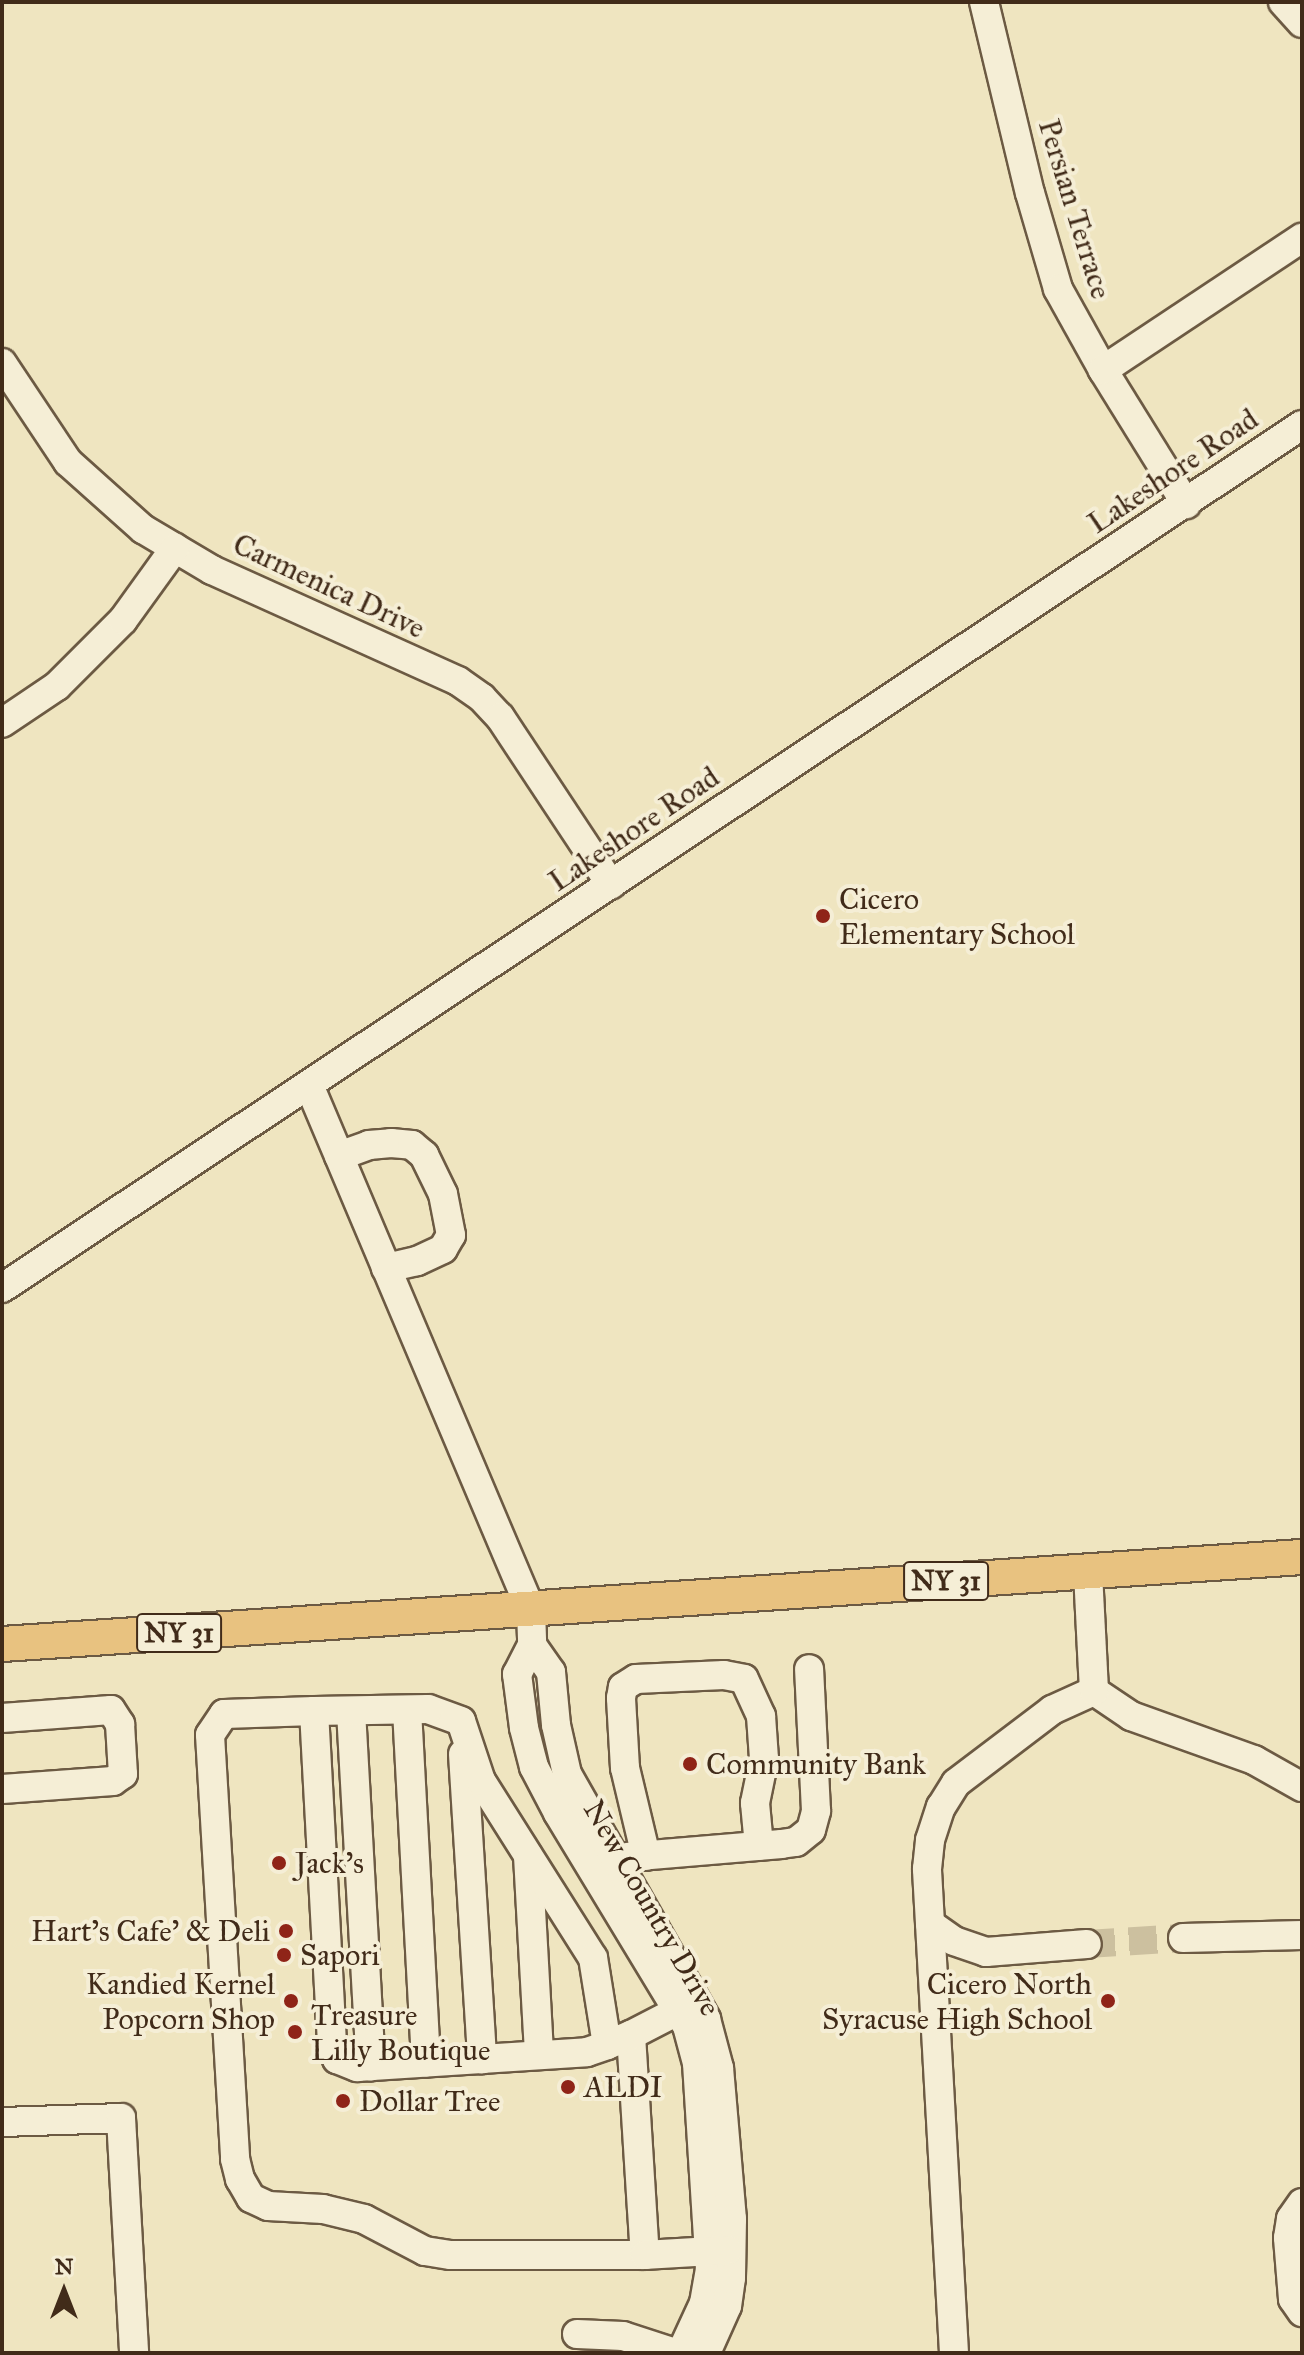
<!DOCTYPE html>
<html>
<head>
<meta charset="utf-8">
<style>
  body { margin:0 }
  #map { position:relative; width:1304px; height:2355px; overflow:hidden; background:#efe5c0; font-family:"IM FELL Great Primer",serif }
  div>[style] { position:absolute }
  .minor-tunnel>* { height:28px; margin-top:-14px; transform-origin:0; background:repeating-linear-gradient(90deg,#ccc09f 0 28px,transparent 0 42px) }
  .roads { filter:drop-shadow(2px 0 #6c5a43) drop-shadow(-2px 0 #6c5a43) drop-shadow(0 2px #6c5a43) drop-shadow(0 -2px #6c5a43) }
  .minor>* { height:28px; margin:-14px; padding:0 14px; transform-origin:14px; border-radius:14px; background:#f5eed6 }
  .major>* { height:34px; margin:-17px; padding:0 17px; transform-origin:17px; border-radius:17px; background:#e8c280 }
  .dots>* { width:22px; height:22px; translate:-50% -50%; box-sizing:border-box; border:4px solid #f5eed6; border-radius:50% }
  span { translate:-50% -50%; white-space:nowrap; text-align:center; line-height:1.15; -webkit-text-stroke:8px #f5eed6; paint-order:stroke }
  .shield-label span { padding:2px 6px; background:#f5eed6; border:2px solid; border-radius:6px; -webkit-text-stroke-width:0 }
  .shield-label { font-size:28px; color:#412b19; font-weight:700 }
  .street-label { font-size:30px; color:#412b19 }
  .poi-label { font-size:30px; color:#412b19 }
  .left { translate:0 -50%; text-align:left }
  .right { translate:-100% -50%; text-align:right }
  .frame { position:absolute; inset:0; border:4px solid #412b19; pointer-events:none }
  .north { position:absolute; left:24px; top:2251px; width:80px; height:80px; -webkit-text-stroke:6px #f5eed6; paint-order:stroke; rotate:0deg; font-size:22px; font-weight:700; line-height:32px; text-align:center; color:#412b19 }
  .north::after { content:''; display:block; margin:auto; width:28px; height:36px; background:#412b19; clip-path:polygon(50% 0,100% 100%,50% 72%,0 100%) }
</style>
</head>
<body>
<div id="map">
  <div class="minor-tunnel">
    <div style="left:1087px;top:1944px;width:96px;rotate:-3.6deg"></div>
  </div>
  <div class="roads">
    <div class="minor">
      <div style="left:984px;top:2px;width:196px;rotate:76.5deg"></div>
      <div style="left:1030px;top:193px;width:100px;rotate:73.7deg"></div>
      <div style="left:1058px;top:289px;width:93px;rotate:60.9deg"></div>
      <div style="left:1103px;top:370px;width:158px;rotate:58.2deg"></div>
      <div style="left:1283px;top:2px;width:28px;rotate:48deg"></div>
      <div style="left:2px;top:363px;width:119px;rotate:56.3deg"></div>
      <div style="left:68px;top:462px;width:101px;rotate:41.8deg"></div>
      <div style="left:143px;top:529px;width:80px;rotate:30.7deg"></div>
      <div style="left:212px;top:570px;width:270px;rotate:24.3deg"></div>
      <div style="left:458px;top:681px;width:29px;rotate:35deg"></div>
      <div style="left:482px;top:698px;width:26px;rotate:47deg"></div>
      <div style="left:500px;top:717px;width:201px;rotate:56.5deg"></div>
      <div style="left:1103px;top:370px;width:239px;rotate:-33.6deg"></div>
      <div style="left:2px;top:723px;width:66px;rotate:-33.9deg"></div>
      <div style="left:57px;top:686px;width:93px;rotate:-45deg"></div>
      <div style="left:123px;top:620px;width:89px;rotate:-54.2deg"></div>
      <div style="left:309px;top:1085px;width:570px;rotate:67.08deg"></div>
      <div style="left:531px;top:1610px;width:35px;rotate:88deg"></div>
      <div style="left:532px;top:1645px;width:33px;rotate:117deg"></div>
      <div style="left:517px;top:1674px;width:54px;rotate:82.6deg"></div>
      <div style="left:524px;top:1728px;width:40px;rotate:75.6deg"></div>
      <div style="left:534px;top:1767px;width:52px;rotate:62.4deg"></div>
      <div style="left:558px;top:1813px;width:249px;rotate:58.8deg"></div>
      <div style="left:687px;top:2026px;width:38px;rotate:75deg"></div>
      <div style="left:697px;top:2063px;width:206px;rotate:86.4deg"></div>
      <div style="left:710px;top:2269px;width:35px;rotate:100deg"></div>
      <div style="left:704px;top:2303px;width:55px;rotate:114.7deg"></div>
      <div style="left:339px;top:1156px;width:32px;rotate:-20deg"></div>
      <div style="left:369px;top:1145px;width:22px;rotate:-5deg"></div>
      <div style="left:391px;top:1143px;width:21px;rotate:5deg"></div>
      <div style="left:412px;top:1145px;width:16px;rotate:40deg"></div>
      <div style="left:424px;top:1155px;width:43px;rotate:64deg"></div>
      <div style="left:443px;top:1194px;width:42px;rotate:79deg"></div>
      <div style="left:451px;top:1235px;width:16px;rotate:120deg"></div>
      <div style="left:443px;top:1249px;width:29px;rotate:155deg"></div>
      <div style="left:417px;top:1261px;width:32px;rotate:167deg"></div>
      <div style="left:2px;top:1288px;width:1560px;rotate:-33.58deg"></div>
      <div style="left:532px;top:1645px;width:33px;rotate:55deg"></div>
      <div style="left:551px;top:1672px;width:53px;rotate:84.6deg"></div>
      <div style="left:556px;top:1725px;width:50px;rotate:77.3deg"></div>
      <div style="left:567px;top:1774px;width:282px;rotate:60.4deg"></div>
      <div style="left:706px;top:2019px;width:51px;rotate:75.1deg"></div>
      <div style="left:719px;top:2068px;width:152px;rotate:85.1deg"></div>
      <div style="left:732px;top:2219px;width:59px;rotate:91deg"></div>
      <div style="left:731px;top:2278px;width:28px;rotate:98deg"></div>
      <div style="left:727px;top:2306px;width:51px;rotate:114.1deg"></div>
      <div style="left:1094px;top:1691px;width:45px;rotate:34deg"></div>
      <div style="left:1131px;top:1716px;width:131px;rotate:19.7deg"></div>
      <div style="left:1254px;top:1760px;width:55px;rotate:29.4deg"></div>
      <div style="left:407px;top:1710px;width:353px;rotate:86.9deg"></div>
      <div style="left:314px;top:1711px;width:90px;rotate:178.1deg"></div>
      <div style="left:224px;top:1714px;width:25px;rotate:124deg"></div>
      <div style="left:210px;top:1735px;width:425px;rotate:86.6deg"></div>
      <div style="left:235px;top:2159px;width:21px;rotate:76deg"></div>
      <div style="left:240px;top:2179px;width:22px;rotate:60deg"></div>
      <div style="left:251px;top:2198px;width:19px;rotate:25deg"></div>
      <div style="left:268px;top:2206px;width:55px;rotate:3.1deg"></div>
      <div style="left:323px;top:2209px;width:42px;rotate:13.7deg"></div>
      <div style="left:364px;top:2219px;width:69px;rotate:27.7deg"></div>
      <div style="left:425px;top:2251px;width:26px;rotate:9deg"></div>
      <div style="left:451px;top:2255px;width:194px"></div>
      <div style="left:351px;top:1711px;width:356px;rotate:86.8deg"></div>
      <div style="left:2px;top:1718px;width:109px;rotate:-4.2deg"></div>
      <div style="left:111px;top:1710px;width:17px;rotate:57deg"></div>
      <div style="left:120px;top:1724px;width:50px;rotate:86.6deg"></div>
      <div style="left:123px;top:1774px;width:12px;rotate:145deg"></div>
      <div style="left:113px;top:1781px;width:111px;rotate:175.9deg"></div>
      <div style="left:463px;top:1754px;width:306px;rotate:86.4deg"></div>
      <div style="left:528px;top:1856px;width:199px;rotate:86.8deg"></div>
      <div style="left:646px;top:1856px;width:90px;rotate:-103.4deg"></div>
      <div style="left:625px;top:1768px;width:70px;rotate:-93.3deg"></div>
      <div style="left:621px;top:1698px;width:11px;rotate:-80deg"></div>
      <div style="left:623px;top:1687px;width:15px;rotate:-32deg"></div>
      <div style="left:636px;top:1679px;width:88px;rotate:-2.6deg"></div>
      <div style="left:724px;top:1675px;width:20px;rotate:11deg"></div>
      <div style="left:744px;top:1679px;width:41px;rotate:65.3deg"></div>
      <div style="left:761px;top:1716px;width:43px;rotate:86deg"></div>
      <div style="left:764px;top:1759px;width:45px;rotate:101.6deg"></div>
      <div style="left:755px;top:1803px;width:43px;rotate:84.7deg"></div>
      <div style="left:627px;top:1857px;width:155px;rotate:-4.8deg"></div>
      <div style="left:781px;top:1844px;width:15px;rotate:-8deg"></div>
      <div style="left:796px;top:1842px;width:19px;rotate:-39deg"></div>
      <div style="left:811px;top:1830px;width:20px;rotate:-75deg"></div>
      <div style="left:816px;top:1811px;width:142px;rotate:-92.8deg"></div>
      <div style="left:930px;top:1924px;width:29px;rotate:35deg"></div>
      <div style="left:954px;top:1941px;width:34px;rotate:19deg"></div>
      <div style="left:986px;top:1952px;width:101px;rotate:-4.5deg"></div>
      <div style="left:1183px;top:1938px;width:119px;rotate:-1.4deg"></div>
      <div style="left:631px;top:2035px;width:220px;rotate:86.4deg"></div>
      <div style="left:645px;top:2255px;width:83px;rotate:-3.4deg"></div>
      <div style="left:607px;top:2045px;width:88px;rotate:-99.1deg"></div>
      <div style="left:593px;top:1958px;width:209px;rotate:-122.3deg"></div>
      <div style="left:481px;top:1781px;width:63px;rotate:-108.4deg"></div>
      <div style="left:461px;top:1721px;width:35px;rotate:-160deg"></div>
      <div style="left:428px;top:1709px;width:114px;rotate:179deg"></div>
      <div style="left:314px;top:1711px;width:333px;rotate:86.9deg"></div>
      <div style="left:332px;top:2044px;width:16px;rotate:72deg"></div>
      <div style="left:337px;top:2059px;width:22px;rotate:22deg"></div>
      <div style="left:357px;top:2067px;width:230px;rotate:-3.7deg"></div>
      <div style="left:587px;top:2052px;width:21px;rotate:-19deg"></div>
      <div style="left:607px;top:2045px;width:26px;rotate:-23deg"></div>
      <div style="left:631px;top:2035px;width:72px;rotate:-27.3deg"></div>
      <div style="left:2px;top:2122px;width:119px;rotate:-1.9deg"></div>
      <div style="left:121px;top:2118px;width:235px;rotate:86.8deg"></div>
      <div style="left:1302px;top:2203px;width:19px;rotate:125deg"></div>
      <div style="left:1291px;top:2219px;width:19px;rotate:99deg"></div>
      <div style="left:1288px;top:2238px;width:61px;rotate:85.3deg"></div>
      <div style="left:1293px;top:2299px;width:16px;rotate:55deg"></div>
      <div style="left:577px;top:2334px;width:46px;rotate:2.5deg"></div>
      <div style="left:623px;top:2336px;width:55px;rotate:18.1deg"></div>
      <div style="left:954px;top:2353px;width:485px;rotate:-93.2deg"></div>
      <div style="left:927px;top:1869px;width:29px;rotate:-84deg"></div>
      <div style="left:930px;top:1840px;width:35px;rotate:-72deg"></div>
      <div style="left:941px;top:1807px;width:28px;rotate:-58deg"></div>
      <div style="left:956px;top:1783px;width:121px;rotate:-37.2deg"></div>
      <div style="left:1052px;top:1710px;width:46px;rotate:-24.3deg"></div>
      <div style="left:1094px;top:1691px;width:119px;rotate:-92.9deg"></div>
    </div>
    <div class="major">
      <div style="left:2px;top:1644px;width:1303px;rotate:-3.83deg"></div>
    </div>
  </div>
  <div class="dots">
    <div style="left:823px;top:916px;background:#8f2418"></div>
    <div style="left:690px;top:1764px;background:#8f2418"></div>
    <div style="left:279px;top:1863px;background:#8f2418"></div>
    <div style="left:286px;top:1931px;background:#8f2418"></div>
    <div style="left:284px;top:1955px;background:#8f2418"></div>
    <div style="left:291px;top:2001px;background:#8f2418"></div>
    <div style="left:1108px;top:2001px;background:#8f2418"></div>
    <div style="left:295px;top:2032px;background:#8f2418"></div>
    <div style="left:568px;top:2087px;background:#8f2418"></div>
    <div style="left:343px;top:2101px;background:#8f2418"></div>
  </div>
  <div class="shield-label">
    <span style="left:946px;top:1581px">NY 31</span>
    <span style="left:179px;top:1633px">NY 31</span>
  </div>
  <div class="street-label">
    <span style="left:1075px;top:209px;rotate:73deg">Persian Terrace</span>
    <span style="left:1173px;top:471px;rotate:-34deg">Lakeshore Road</span>
    <span style="left:329px;top:586px;rotate:25deg">Carmenica Drive</span>
    <span style="left:634px;top:829px;rotate:-34deg">Lakeshore Road</span>
    <span style="left:652px;top:1908px;rotate:60deg">New Country Drive</span>
  </div>
  <div class="poi-label">
    <span class="left" style="left:839px;top:916px">Cicero<br>Elementary School</span>
    <span class="left" style="left:706px;top:1764px">Community Bank</span>
    <span class="left" style="left:295px;top:1863px">Jack's</span>
    <span class="right" style="left:270px;top:1931px">Hart's Cafe' &amp; Deli</span>
    <span class="left" style="left:300px;top:1955px">Sapori</span>
    <span class="right" style="left:275px;top:2001px">Kandied Kernel<br>Popcorn Shop</span>
    <span class="right" style="left:1092px;top:2001px">Cicero North<br>Syracuse High School</span>
    <span class="left" style="left:311px;top:2032px">Treasure<br>Lilly Boutique</span>
    <span class="left" style="left:584px;top:2087px">ALDI</span>
    <span class="left" style="left:359px;top:2101px">Dollar Tree</span>
  </div>
  <div class="frame"></div>
  <div class="north">N</div>
</div>
</body>
</html>
